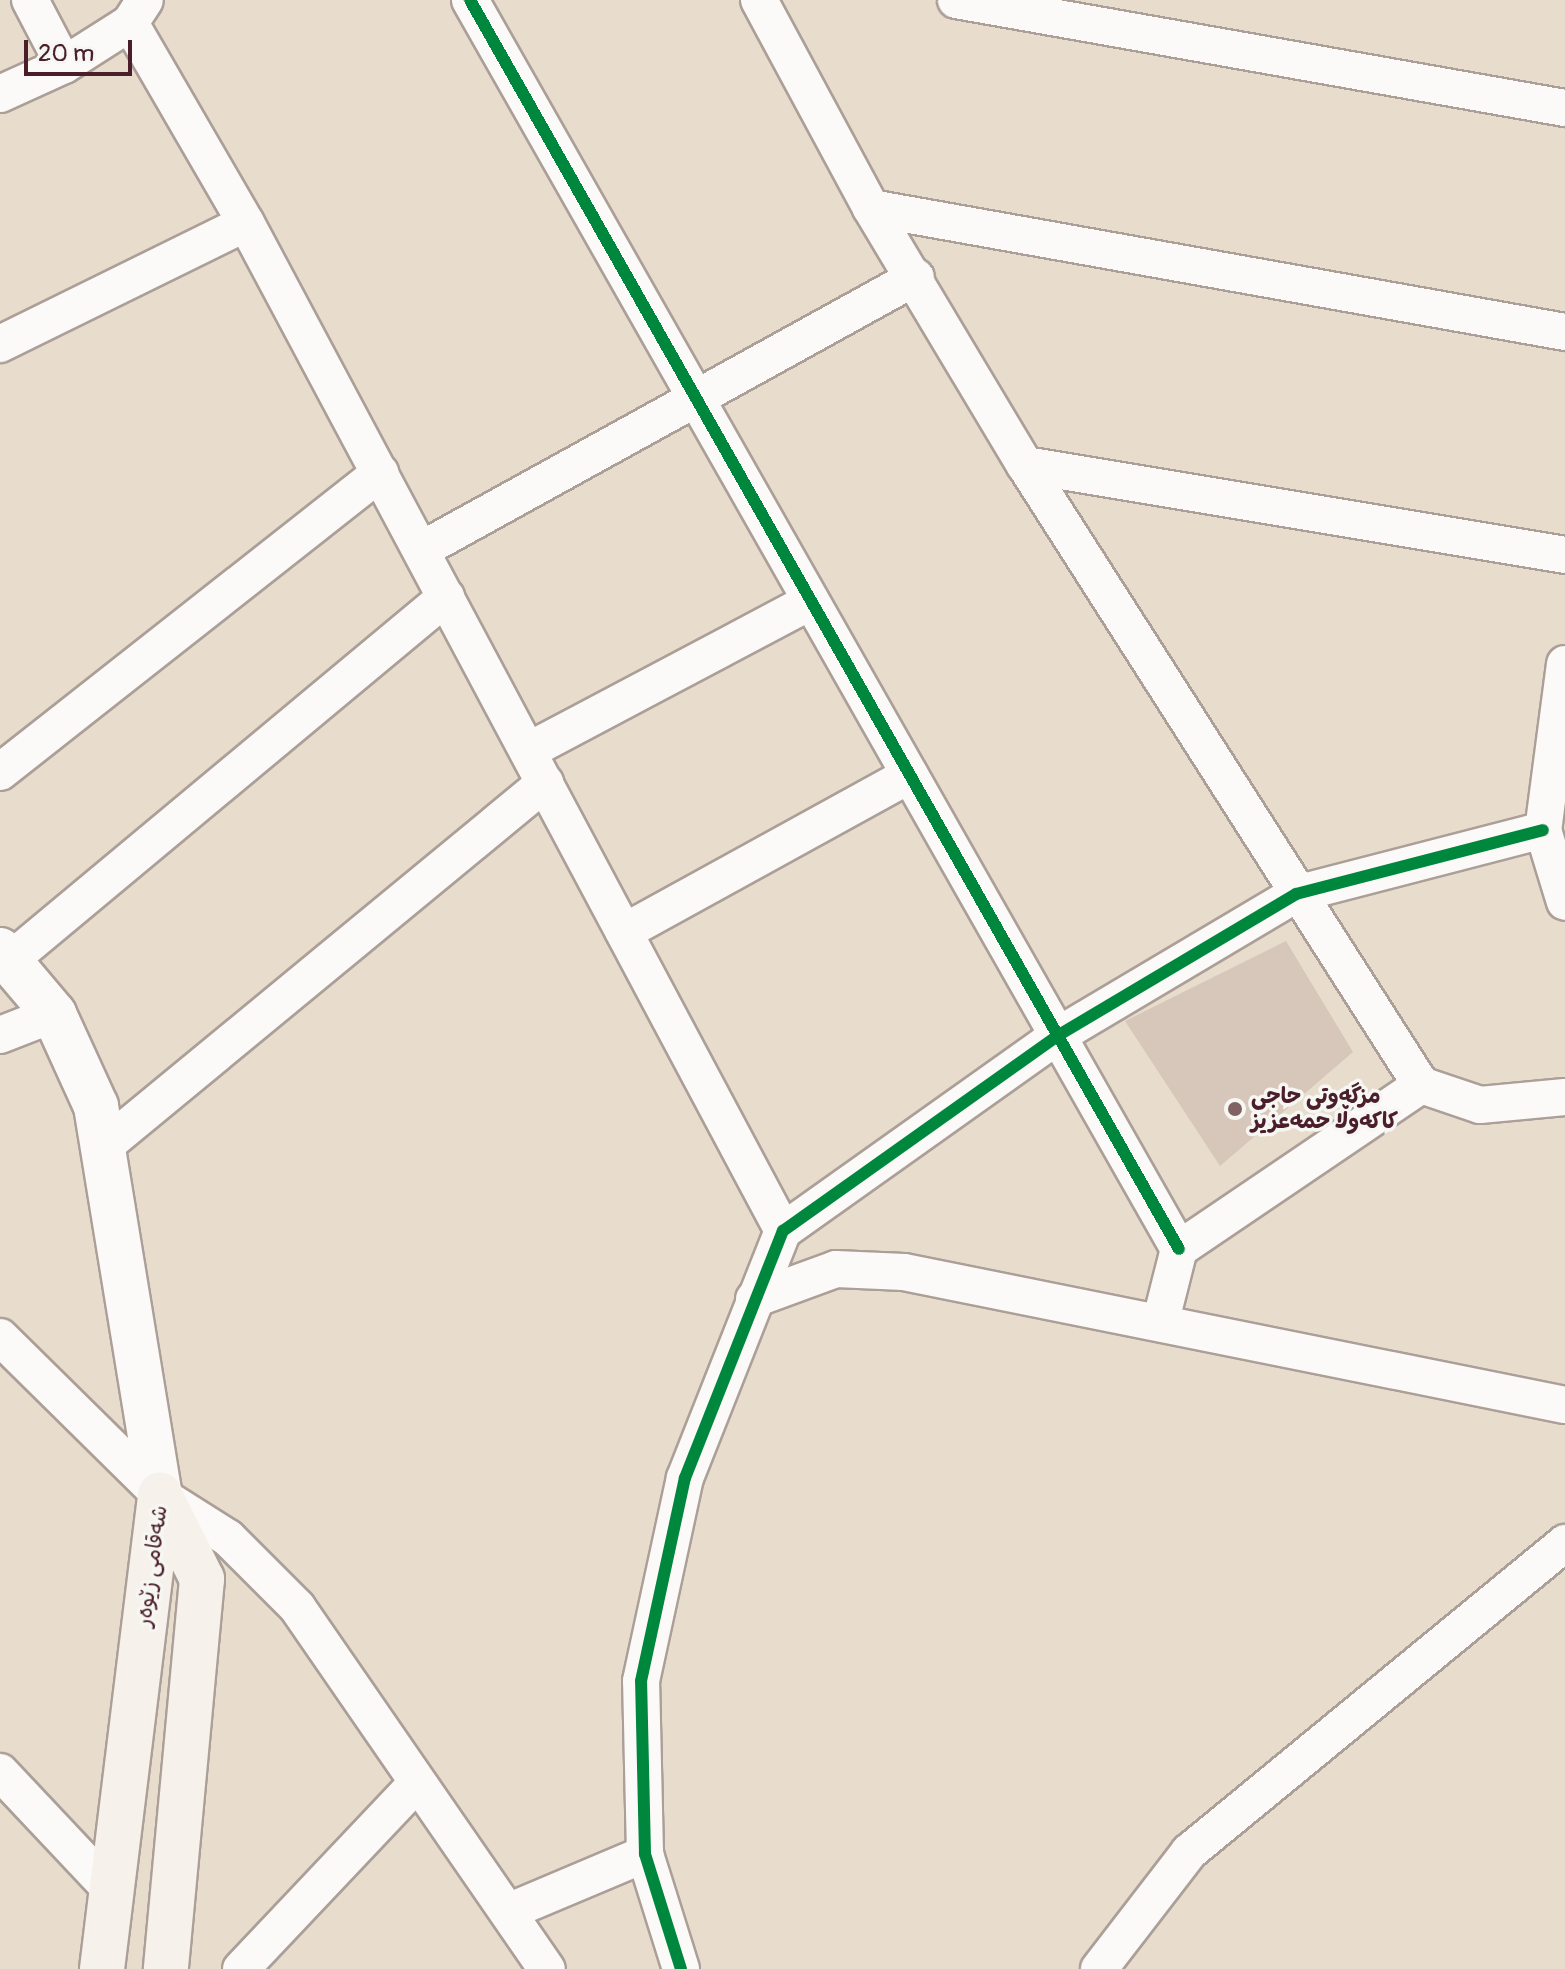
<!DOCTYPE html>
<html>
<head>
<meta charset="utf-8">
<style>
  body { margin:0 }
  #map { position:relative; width:1565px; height:1969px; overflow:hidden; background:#e8ddcd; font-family:Pangolin,"Playpen Sans Arabic",sans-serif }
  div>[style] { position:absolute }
  .building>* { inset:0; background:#d7c6ba }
  .roads { filter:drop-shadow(2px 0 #ab9f98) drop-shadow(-2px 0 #ab9f98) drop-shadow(0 2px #ab9f98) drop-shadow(0 -2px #ab9f98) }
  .minor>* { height:36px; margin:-18px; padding:0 18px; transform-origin:18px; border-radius:18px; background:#fcfaf8 }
  .tertiary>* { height:44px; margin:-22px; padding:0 22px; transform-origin:22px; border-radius:22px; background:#fcfaf8 }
  .secondary>* { height:44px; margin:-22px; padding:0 22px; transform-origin:22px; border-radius:22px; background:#f6f1ea }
  .cycleway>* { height:12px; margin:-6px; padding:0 6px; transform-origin:6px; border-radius:6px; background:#00873e }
  .dots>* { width:22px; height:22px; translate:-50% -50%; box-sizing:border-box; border:4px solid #f6f6f2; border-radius:50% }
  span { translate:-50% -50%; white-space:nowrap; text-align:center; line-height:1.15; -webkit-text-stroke:7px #f6f6f2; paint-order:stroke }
  .poi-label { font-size:22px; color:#4a1f2b; font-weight:700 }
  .left { translate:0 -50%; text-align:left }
  .street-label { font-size:22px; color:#4a1f2b }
  .scale { position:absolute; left:24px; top:40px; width:108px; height:36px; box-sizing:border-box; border:4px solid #4a1f2b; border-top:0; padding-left:10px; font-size:24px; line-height:28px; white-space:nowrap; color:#4a1f2b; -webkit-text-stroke:6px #f6f6f2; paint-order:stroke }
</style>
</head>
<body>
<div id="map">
  <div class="building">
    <div style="clip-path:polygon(1286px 941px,1353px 1052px,1220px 1166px,1125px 1021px)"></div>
  </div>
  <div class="roads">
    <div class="minor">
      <div style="left:30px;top:0;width:73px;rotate:62.4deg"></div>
      <div style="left:470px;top:0;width:1436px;rotate:60.42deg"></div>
      <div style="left:759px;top:0;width:236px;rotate:61.7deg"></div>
      <div style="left:871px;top:208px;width:300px;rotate:59.1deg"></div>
      <div style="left:1025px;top:465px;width:736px;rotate:57.43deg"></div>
      <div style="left:1421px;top:1085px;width:62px;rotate:18.7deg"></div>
      <div style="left:1480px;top:1105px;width:85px;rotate:-5.4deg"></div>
      <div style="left:956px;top:0;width:619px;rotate:10.06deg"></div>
      <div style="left:130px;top:23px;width:231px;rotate:59.9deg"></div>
      <div style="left:246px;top:223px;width:1142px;rotate:61.95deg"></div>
      <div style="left:0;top:94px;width:70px;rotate:-24.4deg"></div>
      <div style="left:64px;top:65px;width:78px;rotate:-32.5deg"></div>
      <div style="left:130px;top:23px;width:27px;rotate:-57deg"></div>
      <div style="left:871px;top:208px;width:705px;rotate:10.13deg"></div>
      <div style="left:0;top:344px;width:274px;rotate:-26.2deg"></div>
      <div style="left:1025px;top:465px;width:547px;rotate:9.46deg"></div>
      <div style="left:421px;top:550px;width:565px;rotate:-28.88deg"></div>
      <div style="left:1565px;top:664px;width:167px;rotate:97.5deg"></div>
      <div style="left:1543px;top:830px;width:75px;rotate:73deg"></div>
      <div style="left:528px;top:751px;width:320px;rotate:-27.9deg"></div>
      <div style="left:0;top:772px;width:484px;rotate:-38.2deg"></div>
      <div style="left:624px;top:932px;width:326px;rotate:-28.8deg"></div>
      <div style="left:9px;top:961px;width:569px;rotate:-39.79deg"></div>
      <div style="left:0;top:1035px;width:58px;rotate:-21.3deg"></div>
      <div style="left:107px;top:1144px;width:568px;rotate:-39.5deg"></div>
      <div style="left:754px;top:1299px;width:87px;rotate:-20.1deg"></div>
      <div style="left:836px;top:1269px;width:68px;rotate:2.5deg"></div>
      <div style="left:904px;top:1272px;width:674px;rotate:11.38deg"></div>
      <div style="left:1161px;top:1320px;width:73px;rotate:-75.8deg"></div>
      <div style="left:1179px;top:1249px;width:292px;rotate:-34.1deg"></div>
      <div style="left:0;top:1337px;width:225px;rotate:44.6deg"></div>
      <div style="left:160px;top:1495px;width:80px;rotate:32.3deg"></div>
      <div style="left:228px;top:1538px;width:98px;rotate:45deg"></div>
      <div style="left:297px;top:1607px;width:440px;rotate:55.4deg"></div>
      <div style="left:0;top:1772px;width:163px;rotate:46.7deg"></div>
      <div style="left:510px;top:1911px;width:147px;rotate:-22.9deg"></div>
      <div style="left:241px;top:1969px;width:256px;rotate:-46.6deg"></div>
      <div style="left:681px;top:1969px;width:121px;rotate:-107.4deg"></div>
      <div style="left:645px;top:1854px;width:173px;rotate:-91.3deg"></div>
      <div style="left:641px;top:1681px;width:208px;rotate:-77.8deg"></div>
      <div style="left:685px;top:1478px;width:266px;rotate:-68.4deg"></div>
      <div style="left:783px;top:1231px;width:336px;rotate:-35.4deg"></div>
      <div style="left:1057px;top:1036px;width:278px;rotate:-30.7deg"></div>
      <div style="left:1296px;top:894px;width:255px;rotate:-14.5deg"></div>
      <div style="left:1099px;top:1969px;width:148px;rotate:-52.4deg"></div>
      <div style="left:1189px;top:1852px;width:487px;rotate:-39.4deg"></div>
    </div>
    <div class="tertiary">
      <div style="left:0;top:950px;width:84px;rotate:49.8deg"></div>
      <div style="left:54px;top:1014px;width:101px;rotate:65.5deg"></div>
      <div style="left:96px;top:1106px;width:394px;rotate:80.7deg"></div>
    </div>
    <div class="secondary">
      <div style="left:160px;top:1495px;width:94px;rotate:63.4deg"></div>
      <div style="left:202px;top:1579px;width:392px;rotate:95.3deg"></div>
      <div style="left:102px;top:1969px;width:478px;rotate:-83deg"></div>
    </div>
  </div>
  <div class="cycleway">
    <div style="left:470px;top:0;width:1436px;rotate:60.42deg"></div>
    <div style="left:681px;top:1969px;width:121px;rotate:-107.4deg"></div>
    <div style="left:645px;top:1854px;width:173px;rotate:-91.3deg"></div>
    <div style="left:641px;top:1681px;width:208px;rotate:-77.8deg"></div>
    <div style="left:685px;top:1478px;width:266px;rotate:-68.4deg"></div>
    <div style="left:783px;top:1231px;width:336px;rotate:-35.4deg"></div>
    <div style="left:1057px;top:1036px;width:278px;rotate:-30.7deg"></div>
    <div style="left:1296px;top:894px;width:255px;rotate:-14.5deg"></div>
  </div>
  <div class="dots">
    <div style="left:1235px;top:1109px;background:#816264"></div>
  </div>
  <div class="poi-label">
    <span class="left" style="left:1251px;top:1109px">مزگەوتی حاجی<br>کاکەوڵا حمەعزیز</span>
  </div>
  <div class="street-label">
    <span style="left:152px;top:1566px;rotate:-82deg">شەقامی زێوەر</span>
  </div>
  <div class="scale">20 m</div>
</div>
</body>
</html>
